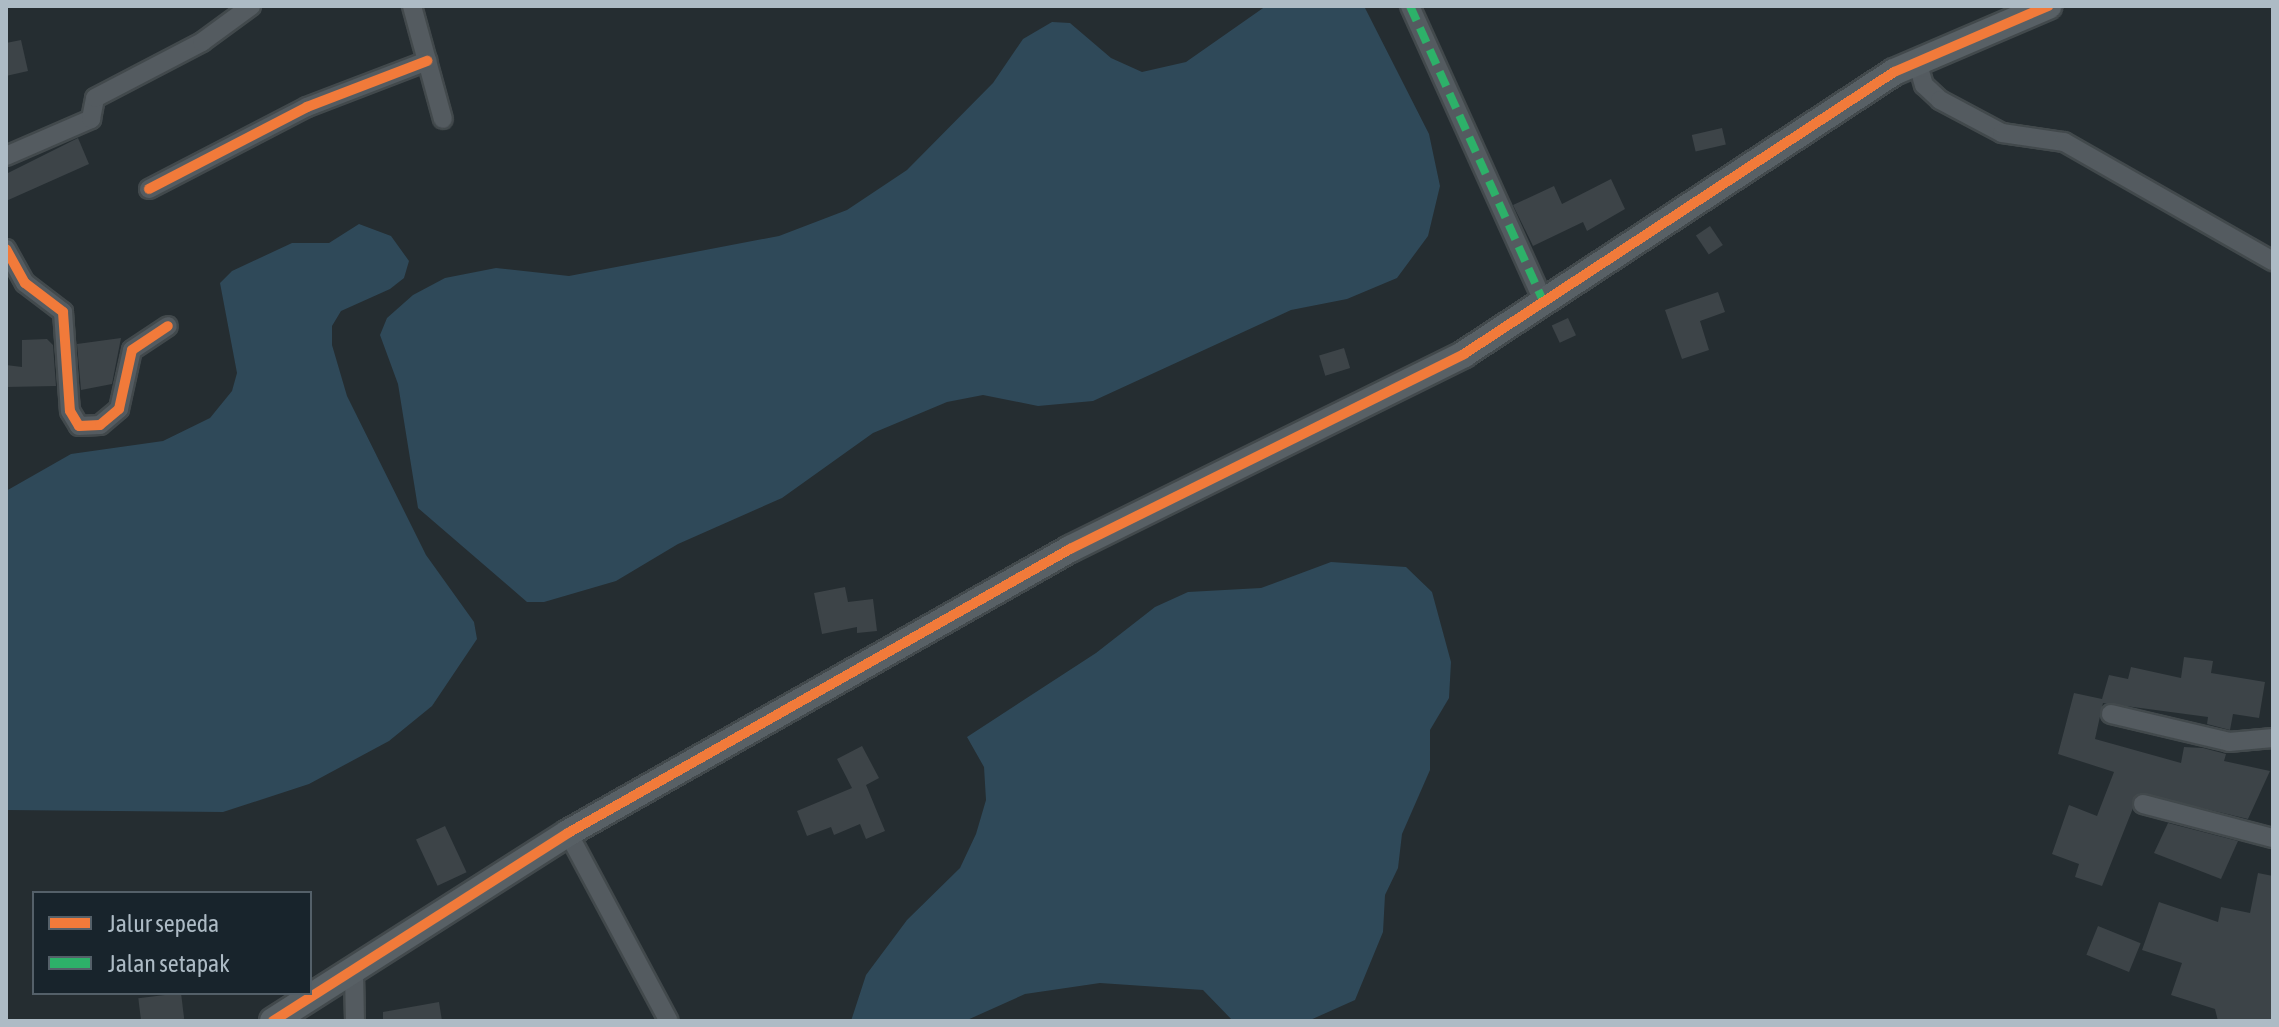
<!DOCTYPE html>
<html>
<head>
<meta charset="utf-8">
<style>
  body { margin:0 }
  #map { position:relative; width:2279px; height:1027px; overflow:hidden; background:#252d31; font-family:"Asap Condensed",sans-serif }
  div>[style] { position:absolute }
  .water>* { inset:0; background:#2f4959 }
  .building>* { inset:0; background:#3d4448; transform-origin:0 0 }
  .roads { filter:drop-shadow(2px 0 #42494c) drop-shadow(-2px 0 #42494c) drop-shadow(0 2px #42494c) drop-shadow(0 -2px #42494c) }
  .street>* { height:18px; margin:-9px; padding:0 9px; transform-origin:9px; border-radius:9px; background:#545b60 }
  .secondary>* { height:26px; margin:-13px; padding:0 13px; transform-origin:13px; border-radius:13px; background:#586065 }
  .quiet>* { height:8px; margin-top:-4px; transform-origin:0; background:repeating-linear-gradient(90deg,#2db169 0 16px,transparent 0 24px) }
  .cycleway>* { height:10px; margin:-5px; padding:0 5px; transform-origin:5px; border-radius:5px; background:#f17a3a }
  span { translate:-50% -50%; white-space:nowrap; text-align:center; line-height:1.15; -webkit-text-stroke:6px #18242c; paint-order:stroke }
  .frame { position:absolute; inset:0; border:8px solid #adbbc5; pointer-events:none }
  .legend { position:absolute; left:32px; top:891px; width:280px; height:104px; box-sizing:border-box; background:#18242c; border:2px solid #546069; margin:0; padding:10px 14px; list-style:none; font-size:24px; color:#adbbc5 }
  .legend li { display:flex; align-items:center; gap:16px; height:40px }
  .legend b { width:40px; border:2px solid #546069 }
</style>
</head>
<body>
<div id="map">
  <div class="water">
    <div style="clip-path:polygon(1266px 6px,1364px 6px,1429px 134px,1440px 186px,1428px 236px,1397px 278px,1347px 299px,1291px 310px,1093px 401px,1038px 406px,983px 395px,947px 402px,873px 433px,782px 498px,678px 544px,616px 581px,544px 602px,527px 602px,418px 508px,398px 384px,380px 335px,387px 318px,413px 295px,445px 278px,496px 268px,569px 276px,779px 236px,847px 210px,907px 170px,993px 83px,1023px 39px,1052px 22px,1070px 23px,1111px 58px,1142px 72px,1186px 62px)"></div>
    <div style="clip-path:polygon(359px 224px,391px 236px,409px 261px,404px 278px,390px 289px,341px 311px,332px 326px,332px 345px,347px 396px,426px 555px,474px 622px,477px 639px,432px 706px,389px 741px,309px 784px,223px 812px,6px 810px,6px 491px,71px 454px,163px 441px,210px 418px,232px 391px,237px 373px,220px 283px,232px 271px,292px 243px,329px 243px)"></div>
    <div style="clip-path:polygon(1331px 562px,1406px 567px,1432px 592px,1451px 662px,1449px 698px,1430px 730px,1430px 770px,1402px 834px,1398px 868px,1385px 895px,1383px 932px,1355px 1000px,1308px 1021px,1233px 1021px,1203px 990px,1100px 983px,1025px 994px,965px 1021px,851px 1021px,866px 975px,907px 920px,960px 868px,976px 834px,986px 800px,984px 767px,967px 737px,1096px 653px,1155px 607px,1188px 592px,1261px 588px)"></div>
  </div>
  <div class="building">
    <div style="clip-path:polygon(21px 40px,28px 71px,6px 76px,6px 43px)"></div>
    <div style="left:1722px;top:128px;width:17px;height:31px;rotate:77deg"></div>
    <div style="clip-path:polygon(78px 138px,89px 164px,6px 201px,6px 174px)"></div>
    <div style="clip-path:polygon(1611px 179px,1625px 209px,1587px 231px,1583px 222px,1533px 246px,1513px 205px,1554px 186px,1562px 204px)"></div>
    <div style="left:1710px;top:226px;width:23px;height:17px;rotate:56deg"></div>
    <div style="clip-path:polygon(1718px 292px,1725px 312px,1700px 321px,1709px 350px,1682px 359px,1665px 310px)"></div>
    <div style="left:1568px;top:318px;width:19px;height:18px;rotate:65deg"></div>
    <div style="clip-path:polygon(121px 338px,112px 384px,81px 390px,77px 344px)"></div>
    <div style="clip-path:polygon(47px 339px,53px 345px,56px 386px,6px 387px,6px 365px,22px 367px,22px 340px)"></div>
    <div style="left:1344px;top:348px;width:21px;height:26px;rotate:73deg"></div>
    <div style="clip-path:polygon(845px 587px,848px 602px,873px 599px,877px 631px,857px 633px,857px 627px,822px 634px,814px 593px)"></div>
    <div style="clip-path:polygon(2184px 657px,2213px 661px,2211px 673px,2265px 682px,2259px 718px,2233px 714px,2230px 730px,2207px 724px,2208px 717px,2103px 703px,2095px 739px,2181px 763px,2184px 747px,2203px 748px,2226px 754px,2224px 761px,2270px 771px,2248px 819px,2139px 793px,2102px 886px,2075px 877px,2079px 864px,2052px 854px,2069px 805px,2097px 816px,2114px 772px,2058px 754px,2074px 693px,2102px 699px,2109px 675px,2128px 679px,2131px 667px,2181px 678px)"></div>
    <div style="clip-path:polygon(862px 746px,879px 778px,866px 785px,885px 831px,866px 839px,860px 824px,834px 835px,831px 827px,807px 836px,797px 811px,852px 788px,837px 759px)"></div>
    <div style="clip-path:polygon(2168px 823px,2238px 841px,2221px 879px,2154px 853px)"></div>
    <div style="left:445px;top:826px;width:51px;height:32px;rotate:65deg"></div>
    <div style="clip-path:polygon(2258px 873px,2273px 876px,2273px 1021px,2218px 1021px,2215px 1009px,2171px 995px,2182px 963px,2142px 950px,2159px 902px,2218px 922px,2221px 907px,2250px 913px)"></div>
    <div style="left:2098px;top:926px;width:46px;height:31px;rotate:22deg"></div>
    <div style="left:181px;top:993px;width:26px;height:43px;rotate:83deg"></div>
    <div style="clip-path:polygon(439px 1002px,442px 1021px,383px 1021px,383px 1012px)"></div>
  </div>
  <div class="roads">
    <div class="street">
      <div style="left:412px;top:6px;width:117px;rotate:74.7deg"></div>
      <div style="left:1410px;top:6px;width:324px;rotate:65.7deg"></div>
      <div style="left:1917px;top:61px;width:25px;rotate:74deg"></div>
      <div style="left:1924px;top:85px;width:22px;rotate:43deg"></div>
      <div style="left:1940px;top:100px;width:70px;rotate:28deg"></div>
      <div style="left:2002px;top:133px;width:63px;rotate:8.3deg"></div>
      <div style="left:2064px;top:142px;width:241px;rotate:29.7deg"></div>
      <div style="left:6px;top:156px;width:93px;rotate:-23.5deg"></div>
      <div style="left:91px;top:119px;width:21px;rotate:-79deg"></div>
      <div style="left:95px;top:98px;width:121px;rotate:-27.6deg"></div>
      <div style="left:202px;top:42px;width:61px;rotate:-36.3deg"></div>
      <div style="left:149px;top:189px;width:178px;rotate:-27.4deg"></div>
      <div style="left:307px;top:107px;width:129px;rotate:-21deg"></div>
      <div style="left:6px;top:249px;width:39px;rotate:61deg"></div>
      <div style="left:25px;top:283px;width:48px;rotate:37.3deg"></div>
      <div style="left:63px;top:312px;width:99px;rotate:86deg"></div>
      <div style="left:70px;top:411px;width:17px;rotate:59deg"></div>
      <div style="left:79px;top:426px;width:21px;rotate:-3deg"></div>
      <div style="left:100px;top:425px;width:25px;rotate:-40deg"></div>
      <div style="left:119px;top:409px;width:60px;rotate:-77.6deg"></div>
      <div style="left:132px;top:350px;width:43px;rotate:-33.7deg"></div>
      <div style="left:2111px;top:714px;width:121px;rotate:13.3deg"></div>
      <div style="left:2229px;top:742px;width:44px;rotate:-5.2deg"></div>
      <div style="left:2143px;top:804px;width:134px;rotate:14.7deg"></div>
      <div style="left:568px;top:833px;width:213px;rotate:61.8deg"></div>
      <div style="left:354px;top:974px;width:47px;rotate:88.8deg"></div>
    </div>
    <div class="secondary">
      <div style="left:273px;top:1021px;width:350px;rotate:-32.5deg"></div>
      <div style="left:568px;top:833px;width:577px;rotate:-29.5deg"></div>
      <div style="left:1070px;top:549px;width:440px;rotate:-26.3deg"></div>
      <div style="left:1464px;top:354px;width:514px;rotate:-33.26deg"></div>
      <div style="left:1894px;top:72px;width:168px;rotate:-23.2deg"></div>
    </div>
  </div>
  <div class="quiet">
    <div style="left:1410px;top:6px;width:324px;rotate:65.7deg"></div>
  </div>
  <div class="cycleway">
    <div style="left:149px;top:189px;width:178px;rotate:-27.4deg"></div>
    <div style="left:307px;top:107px;width:129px;rotate:-21deg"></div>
    <div style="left:6px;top:249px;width:39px;rotate:61deg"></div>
    <div style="left:25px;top:283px;width:48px;rotate:37.3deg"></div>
    <div style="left:63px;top:312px;width:99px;rotate:86deg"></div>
    <div style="left:70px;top:411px;width:17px;rotate:59deg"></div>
    <div style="left:79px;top:426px;width:21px;rotate:-3deg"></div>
    <div style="left:100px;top:425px;width:25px;rotate:-40deg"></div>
    <div style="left:119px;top:409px;width:60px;rotate:-77.6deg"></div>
    <div style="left:132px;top:350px;width:43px;rotate:-33.7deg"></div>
    <div style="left:273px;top:1021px;width:350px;rotate:-32.5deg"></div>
    <div style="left:568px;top:833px;width:577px;rotate:-29.5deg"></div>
    <div style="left:1070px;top:549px;width:440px;rotate:-26.3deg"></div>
    <div style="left:1464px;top:354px;width:514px;rotate:-33.26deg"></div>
    <div style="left:1894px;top:72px;width:168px;rotate:-23.2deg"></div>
  </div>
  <div class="frame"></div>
  <ul class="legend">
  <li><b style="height:10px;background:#f17a3a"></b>Jalur sepeda</li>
  <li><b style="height:10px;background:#2db169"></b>Jalan setapak</li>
  </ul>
</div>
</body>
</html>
